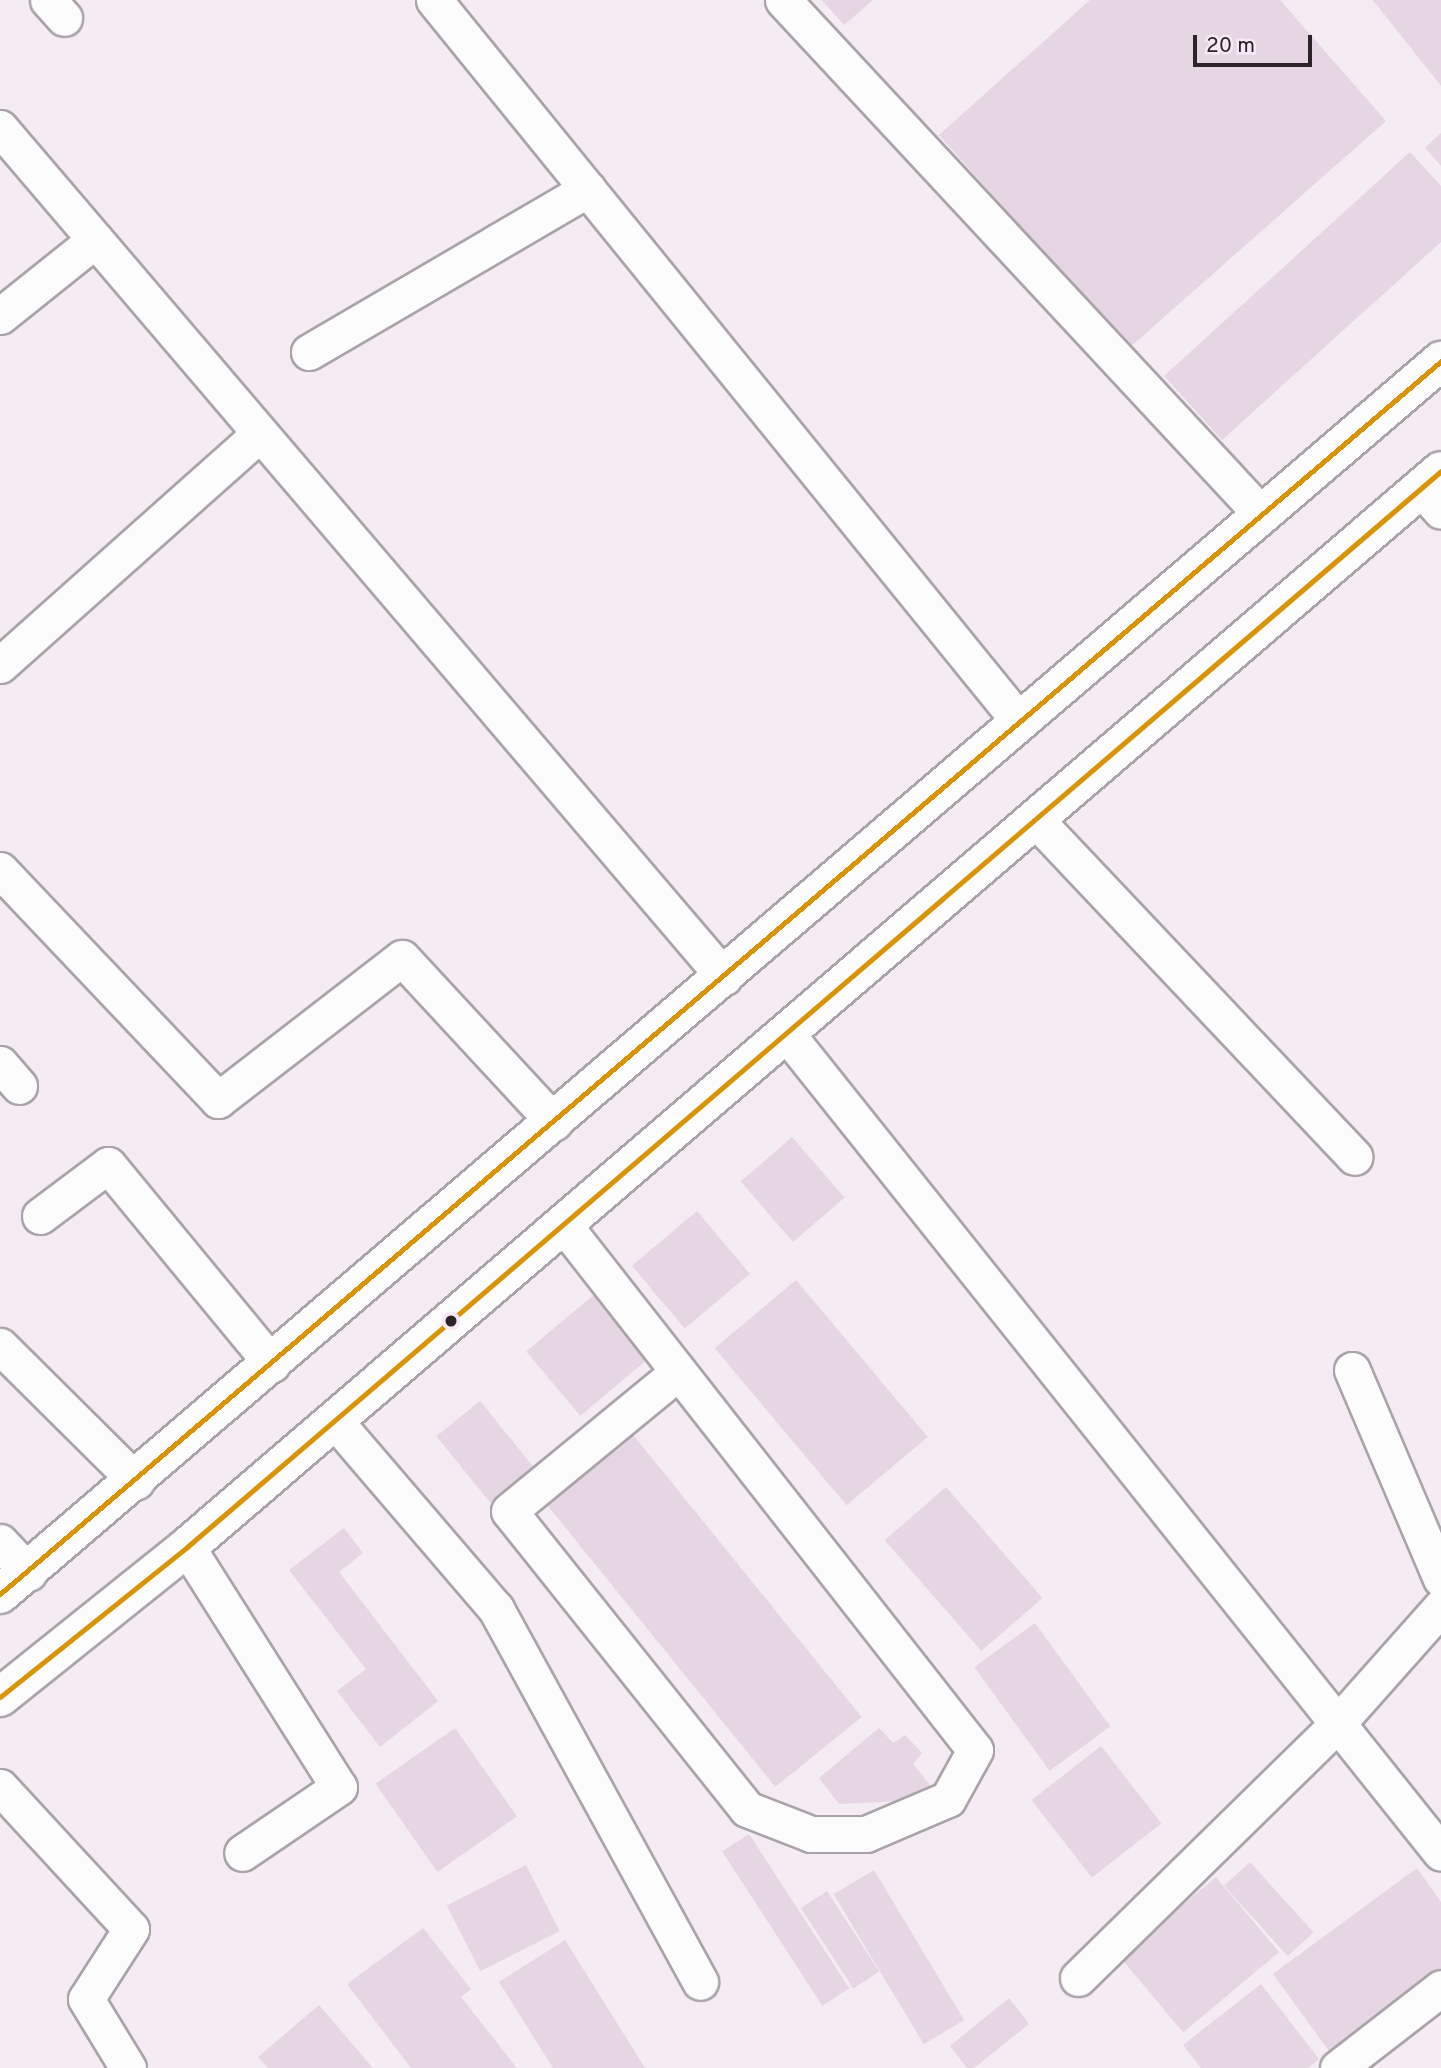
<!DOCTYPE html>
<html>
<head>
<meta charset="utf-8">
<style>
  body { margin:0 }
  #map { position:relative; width:1441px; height:2068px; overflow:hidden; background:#f4ecf2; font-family:Overpass,sans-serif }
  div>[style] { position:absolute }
  .building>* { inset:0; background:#e6d5e3; transform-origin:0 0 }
  .roads { filter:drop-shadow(2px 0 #aaa4a9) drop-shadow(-2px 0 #aaa4a9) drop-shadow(0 2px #aaa4a9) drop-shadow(0 -2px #aaa4a9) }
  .minor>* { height:35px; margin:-17.5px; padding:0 17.5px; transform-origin:17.5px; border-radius:17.5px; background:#fdfcfd }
  .trunk>* { height:38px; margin:-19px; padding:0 19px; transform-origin:19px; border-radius:19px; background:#fdfcfd }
  .bus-1>* { height:5px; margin:-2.5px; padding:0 2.5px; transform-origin:2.5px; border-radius:2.5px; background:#d89306 }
  .dots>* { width:19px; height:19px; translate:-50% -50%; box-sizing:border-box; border:4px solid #f7e8f5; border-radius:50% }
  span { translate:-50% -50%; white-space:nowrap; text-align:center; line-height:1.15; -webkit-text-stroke:5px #f7e8f5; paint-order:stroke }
  .scale { position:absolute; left:1193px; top:35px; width:119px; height:32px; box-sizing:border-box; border:4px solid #2b252a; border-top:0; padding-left:9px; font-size:21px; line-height:24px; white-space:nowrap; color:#2b252a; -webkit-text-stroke:5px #f7e8f5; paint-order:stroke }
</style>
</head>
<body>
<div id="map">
  <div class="building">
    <div style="clip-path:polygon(822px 0,873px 0,844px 25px)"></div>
    <div style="clip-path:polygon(1090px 0,1280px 0,1386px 121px,1128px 349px,939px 135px)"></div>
    <div style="clip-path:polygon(1372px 0,1441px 0,1441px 86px,1376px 4px)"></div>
    <div style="clip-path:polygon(1441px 133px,1441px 166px,1425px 148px)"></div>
    <div style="clip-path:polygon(1410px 152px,1441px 186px,1441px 242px,1222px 440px,1164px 376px)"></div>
    <div style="left:792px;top:1137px;width:80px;height:68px;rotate:49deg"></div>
    <div style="left:697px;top:1211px;width:82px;height:85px;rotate:50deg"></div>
    <div style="left:796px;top:1280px;width:205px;height:106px;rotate:50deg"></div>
    <div style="left:596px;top:1293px;width:84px;height:91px;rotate:50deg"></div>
    <div style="left:480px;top:1401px;width:85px;height:56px;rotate:51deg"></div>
    <div style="left:630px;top:1431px;width:368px;height:111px;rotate:51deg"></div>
    <div style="left:946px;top:1487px;width:147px;height:81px;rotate:49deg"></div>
    <div style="clip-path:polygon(344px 1528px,363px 1553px,339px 1572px,438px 1701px,380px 1747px,337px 1691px,366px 1669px,289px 1570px)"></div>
    <div style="left:1035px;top:1623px;width:128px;height:75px;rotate:54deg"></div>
    <div style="left:455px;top:1728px;width:108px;height:97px;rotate:55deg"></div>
    <div style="clip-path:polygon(879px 1728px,893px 1743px,905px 1735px,922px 1753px,913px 1764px,935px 1791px,922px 1800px,839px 1804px,819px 1778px)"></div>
    <div style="left:1101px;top:1746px;width:98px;height:88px;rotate:52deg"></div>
    <div style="left:749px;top:1834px;width:184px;height:32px;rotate:57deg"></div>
    <div style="left:1250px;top:1862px;width:95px;height:35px;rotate:48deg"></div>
    <div style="left:526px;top:1865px;width:74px;height:89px;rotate:63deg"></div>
    <div style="clip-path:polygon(1417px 1868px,1441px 1902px,1441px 1970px,1329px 2051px,1273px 1974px)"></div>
    <div style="left:874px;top:1870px;width:175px;height:47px;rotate:59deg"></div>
    <div style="left:1216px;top:1877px;width:98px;height:125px;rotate:50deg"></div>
    <div style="left:827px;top:1891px;width:96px;height:31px;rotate:57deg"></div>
    <div style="clip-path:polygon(423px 1928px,471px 1989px,461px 1997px,517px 2068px,411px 2068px,347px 1984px)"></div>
    <div style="clip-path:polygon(565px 1940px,645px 2068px,553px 2068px,499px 1982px)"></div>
    <div style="clip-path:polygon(1261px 1984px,1319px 2059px,1308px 2068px,1201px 2068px,1183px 2045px)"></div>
    <div style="clip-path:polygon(1009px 1998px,1029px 2024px,974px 2068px,967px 2068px,950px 2046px)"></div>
    <div style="clip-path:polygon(319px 2005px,373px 2068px,268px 2068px,258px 2057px)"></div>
  </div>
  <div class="roads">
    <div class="minor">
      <div style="left:48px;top:0;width:24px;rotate:48deg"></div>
      <div style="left:434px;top:0;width:930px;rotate:50.94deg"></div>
      <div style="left:783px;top:0;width:703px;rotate:47.07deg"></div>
      <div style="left:0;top:128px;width:1116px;rotate:49.54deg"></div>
      <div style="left:0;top:316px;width:122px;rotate:-38.7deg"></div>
      <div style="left:309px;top:352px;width:323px;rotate:-30.3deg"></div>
      <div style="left:1421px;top:488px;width:30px;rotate:49deg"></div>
      <div style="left:0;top:665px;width:348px;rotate:-41.7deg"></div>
      <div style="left:1035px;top:819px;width:465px;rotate:46.6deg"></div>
      <div style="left:0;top:870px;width:317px;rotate:46.5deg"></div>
      <div style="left:218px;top:1100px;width:232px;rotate:-37.7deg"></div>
      <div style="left:402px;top:958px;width:224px;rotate:47.2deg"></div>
      <div style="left:786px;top:1033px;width:1049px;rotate:51.38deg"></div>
      <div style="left:0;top:1064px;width:29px;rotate:49deg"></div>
      <div style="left:40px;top:1216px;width:85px;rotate:-36.9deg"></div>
      <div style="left:108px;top:1165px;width:258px;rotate:50.5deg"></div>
      <div style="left:563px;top:1224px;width:668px;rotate:51.93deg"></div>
      <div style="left:975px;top:1750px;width:56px;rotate:118.9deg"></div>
      <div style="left:948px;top:1799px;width:89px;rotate:156.9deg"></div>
      <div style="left:866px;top:1834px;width:55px;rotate:180deg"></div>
      <div style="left:811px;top:1834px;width:69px;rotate:-158.7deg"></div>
      <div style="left:747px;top:1809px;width:381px;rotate:-128.6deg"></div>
      <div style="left:509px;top:1511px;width:219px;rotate:-39.4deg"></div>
      <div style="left:0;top:1346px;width:192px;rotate:44.8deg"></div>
      <div style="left:1352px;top:1370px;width:227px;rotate:66.9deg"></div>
      <div style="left:334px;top:1420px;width:249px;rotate:49.4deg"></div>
      <div style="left:496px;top:1609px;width:425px;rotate:61.3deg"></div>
      <div style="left:0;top:1542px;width:42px;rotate:46.9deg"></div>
      <div style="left:187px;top:1547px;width:284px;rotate:57.7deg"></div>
      <div style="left:339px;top:1787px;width:117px;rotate:145.8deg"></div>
      <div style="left:0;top:1787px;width:193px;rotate:47.3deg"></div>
      <div style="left:131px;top:1929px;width:83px;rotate:122.7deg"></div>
      <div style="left:86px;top:1999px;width:81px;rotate:58.7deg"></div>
      <div style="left:1078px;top:1978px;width:363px;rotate:-44.4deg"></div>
      <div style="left:1337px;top:1724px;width:157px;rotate:-48.4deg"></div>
      <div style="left:1338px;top:2068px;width:130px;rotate:-37.8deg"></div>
    </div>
    <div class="trunk">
      <div style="left:0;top:1594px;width:1897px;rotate:-40.55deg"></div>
      <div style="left:0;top:1697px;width:240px;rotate:-38.7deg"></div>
      <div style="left:187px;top:1547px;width:1652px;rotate:-40.63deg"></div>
    </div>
  </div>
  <div class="bus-1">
    <div style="left:0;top:1594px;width:1897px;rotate:-40.55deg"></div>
    <div style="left:0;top:1697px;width:240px;rotate:-38.7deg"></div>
    <div style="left:187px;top:1547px;width:1652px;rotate:-40.63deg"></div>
  </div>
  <div class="dots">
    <div style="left:451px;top:1321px;background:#2b252a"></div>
  </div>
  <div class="scale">20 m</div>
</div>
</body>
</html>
